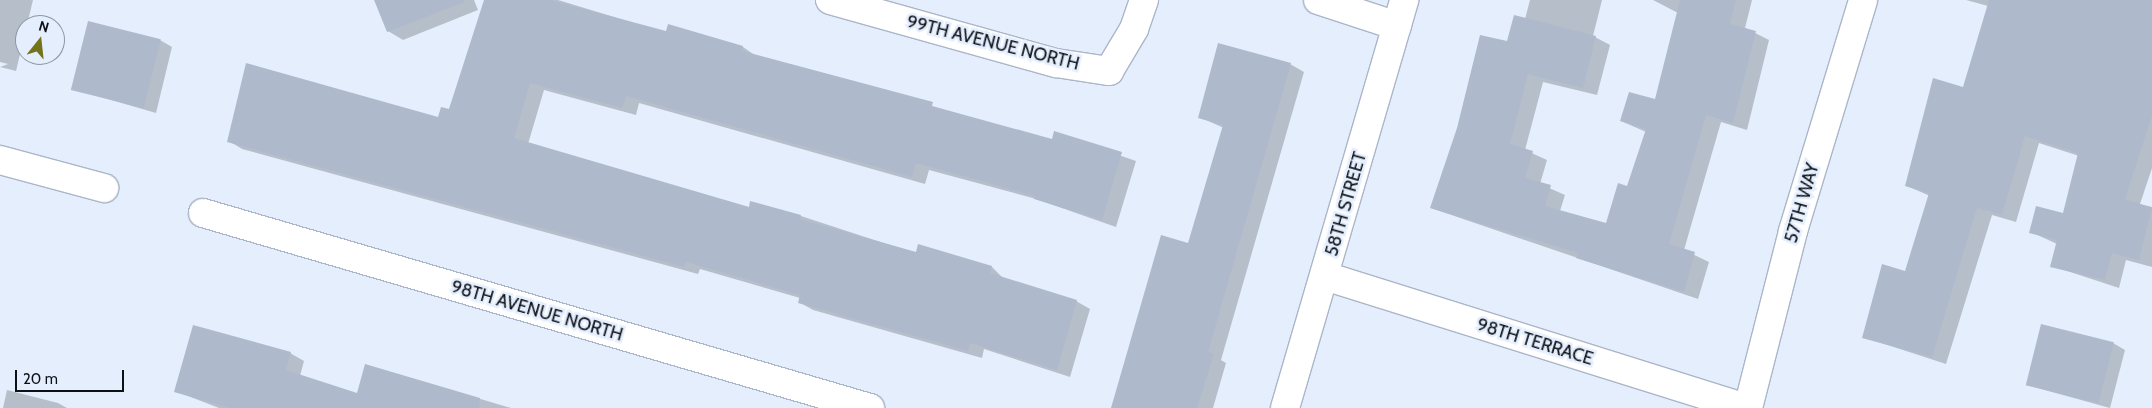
<!DOCTYPE html>
<html>
<head>
<meta charset="utf-8">
<style>
  body { margin:0 }
  #map { position:relative; width:2152px; height:408px; overflow:hidden; background:#e4eefd; font-family:Cabin,sans-serif }
  div>[style] { position:absolute }
  .shadow>* { inset:0; background:#0003 }
  .building>* { inset:0; background:#aeb9cb; transform-origin:0 0 }
  .roads { filter:drop-shadow(1px 0 #abb6c8) drop-shadow(-1px 0 #abb6c8) drop-shadow(0 1px #abb6c8) drop-shadow(0 -1px #abb6c8) }
  .street>* { height:28px; margin:-14px; padding:0 14px; transform-origin:14px; border-radius:14px; background:#fff }
  .secondary>* { height:28px; margin:-14px; padding:0 14px; transform-origin:14px; border-radius:14px; background:#fff }
  span { translate:-50% -50%; white-space:nowrap; text-align:center; line-height:1.15; -webkit-text-stroke:5px #e4eefd; paint-order:stroke }
  .street-label { font-size:18px; color:#0d1117 }
  .north { position:absolute; left:15px; top:15px; width:50px; height:50px; box-sizing:border-box; background:#e4eefd; border:1px solid #8e96a1; border-radius:50%; rotate:16deg; font-size:14px; font-weight:700; line-height:20px; text-align:center; color:#0d1117 }
  .north::after { content:''; display:block; margin:auto; width:18px; height:22px; background:#73741a; clip-path:polygon(50% 0,100% 100%,50% 72%,0 100%) }
  .scale { position:absolute; left:15px; top:370px; width:109px; height:22px; box-sizing:border-box; border:2px solid #0d1117; border-top:0; padding-left:6px; font-size:15px; line-height:18px; white-space:nowrap; color:#0d1117; -webkit-text-stroke:4px #e4eefd; paint-order:stroke }
</style>
</head>
<body>
<div id="map">
  <div class="shadow">
    <div style="clip-path:polygon(0 0,33px 0,16px 71px,0 67px,8px 64px,0 62px)"></div>
    <div style="clip-path:polygon(375px 0,474px 0,478px 10px,403px 40px,388px 31px)"></div>
    <div style="clip-path:polygon(486px 0,558px 0,667px 33px,669px 26px,743px 47px,756px 56px,1053px 141px,1055px 133px,1136px 161px,1116px 227px,1036px 199px,929px 170px,925px 184px,639px 103px,636px 115px,544px 90px,528px 144px,750px 208px,751px 203px,801px 216px,917px 254px,919px 246px,992px 267px,1004px 279px,1076px 301px,1090px 309px,1070px 377px,984px 349px,982px 358px,813px 310px,799px 302px,800px 298px,700px 269px,698px 274px,242px 149px,229px 141px,439px 119px,449px 110px)"></div>
    <div style="clip-path:polygon(1530px 0,1602px 0,1593px 36px,1610px 45px,1597px 95px,1543px 82px,1525px 150px,1547px 160px,1540px 184px,1565px 195px,1560px 211px,1607px 225px,1628px 188px,1646px 132px,1621px 121px,1656px 101px,1678px 13px,1653px 0,1752px 0,1745px 28px,1769px 40px,1747px 130px,1721px 122px,1684px 250px,1709px 262px,1698px 299px,1431px 208px,1508px 43px,1525px 19px)"></div>
    <div style="clip-path:polygon(1966px 0,2152px 0,2152px 168px,2140px 204px,2152px 207px,2152px 267px,2126px 260px,2119px 288px,2052px 266px,2057px 244px,2031px 232px,2064px 214px,2079px 156px,2039px 143px,2016px 222px,1992px 215px,1946px 364px,1863px 337px,1906px 272px,1930px 196px,1907px 186px,1964px 89px,1988px 6px)"></div>
    <div style="clip-path:polygon(160px 40px,172px 47px,156px 113px,73px 89px)"></div>
    <div style="clip-path:polygon(1290px 64px,1304px 72px,1221px 360px,1226px 363px,1213px 408px,1114px 408px,1189px 244px,1224px 128px,1199px 117px)"></div>
    <div style="clip-path:polygon(2113px 343px,2125px 350px,2110px 408px,2027px 385px)"></div>
    <div style="clip-path:polygon(290px 353px,304px 361px,300px 376px,358px 394px,366px 365px,511px 408px,219px 408px,175px 391px)"></div>
    <div style="clip-path:polygon(7px 390px,58px 403px,67px 408px,3px 408px)"></div>
  </div>
  <div class="building">
    <div style="clip-path:polygon(374px 0,464px 0,464px 2px,387px 32px)"></div>
    <div style="clip-path:polygon(484px 0,550px 0,666px 31px,668px 24px,743px 46px,742px 51px,933px 102px,932px 106px,1052px 139px,1054px 131px,1122px 152px,1102px 220px,1034px 199px,1035px 196px,916px 163px,912px 177px,626px 96px,622px 108px,530px 83px,514px 138px,749px 207px,750px 201px,801px 215px,800px 219px,916px 252px,918px 244px,992px 266px,990px 273px,1077px 300px,1057px 370px,970px 343px,968px 351px,798px 303px,800px 295px,686px 262px,684px 267px,227px 142px,246px 63px,438px 117px,441px 107px,449px 109px)"></div>
    <div style="clip-path:polygon(1680px 0,1736px 0,1730px 24px,1756px 31px,1733px 123px,1706px 115px,1669px 244px,1695px 252px,1684px 292px,1576px 258px,1578px 253px,1430px 208px,1457px 128px,1480px 35px,1507px 41px,1514px 15px,1596px 36px,1583px 88px,1528px 74px,1510px 144px,1533px 151px,1525px 178px,1551px 185px,1545px 206px,1606px 223px,1618px 183px,1627px 186px,1646px 129px,1620px 121px,1629px 92px,1655px 99px)"></div>
    <div style="clip-path:polygon(1989px 0,2152px 0,2152px 116px,2125px 199px,2152px 208px,2139px 260px,2112px 253px,2105px 280px,2050px 267px,2057px 240px,2029px 233px,2036px 206px,2063px 213px,2078px 153px,2025px 136px,2002px 215px,1977px 208px,1932px 357px,1862px 338px,1882px 264px,1905px 271px,1929px 193px,1905px 186px,1933px 78px,1963px 87px)"></div>
    <div style="left:88px;top:21px;width:75px;height:71px;rotate:14deg"></div>
    <div style="clip-path:polygon(1218px 43px,1291px 63px,1208px 352px,1214px 354px,1197px 408px,1111px 408px,1161px 235px,1188px 243px,1223px 125px,1198px 118px)"></div>
    <div style="left:2041px;top:324px;width:75px;height:63px;rotate:14deg"></div>
    <div style="clip-path:polygon(193px 325px,291px 352px,286px 370px,357px 393px,365px 364px,480px 398px,479px 408px,230px 408px,174px 392px)"></div>
  </div>
  <div class="roads">
    <div class="street">
      <div style="left:830px;top:0;width:235px;rotate:15.6deg"></div>
      <div style="left:1056px;top:63px;width:54px;rotate:8.6deg"></div>
      <div style="left:1109px;top:71px;width:49px;rotate:-59.2deg"></div>
      <div style="left:1134px;top:29px;width:31px;rotate:-71deg"></div>
      <div style="left:1318px;top:0;width:83px;rotate:18.2deg"></div>
      <div style="left:0;top:160px;width:108px;rotate:15.1deg"></div>
      <div style="left:203px;top:213px;width:695px;rotate:16.3deg"></div>
      <div style="left:1325px;top:276px;width:440px;rotate:17.4deg"></div>
      <div style="left:1748px;top:408px;width:183px;rotate:-75.7deg"></div>
      <div style="left:1793px;top:231px;width:241px;rotate:-73.1deg"></div>
    </div>
    <div class="secondary">
      <div style="left:1285px;top:408px;width:425px;rotate:-73.7deg"></div>
    </div>
  </div>
  <div class="street-label">
    <span style="left:993px;top:43px;rotate:14deg">99TH AVENUE NORTH</span>
    <span style="left:1802px;top:203px;rotate:-74deg">57TH WAY</span>
    <span style="left:1346px;top:204px;rotate:-74deg">58TH STREET</span>
    <span style="left:537px;top:311px;rotate:16deg">98TH AVENUE NORTH</span>
    <span style="left:1535px;top:342px;rotate:17deg">98TH TERRACE</span>
  </div>
  <div class="north">N</div>
  <div class="scale">20 m</div>
</div>
</body>
</html>
